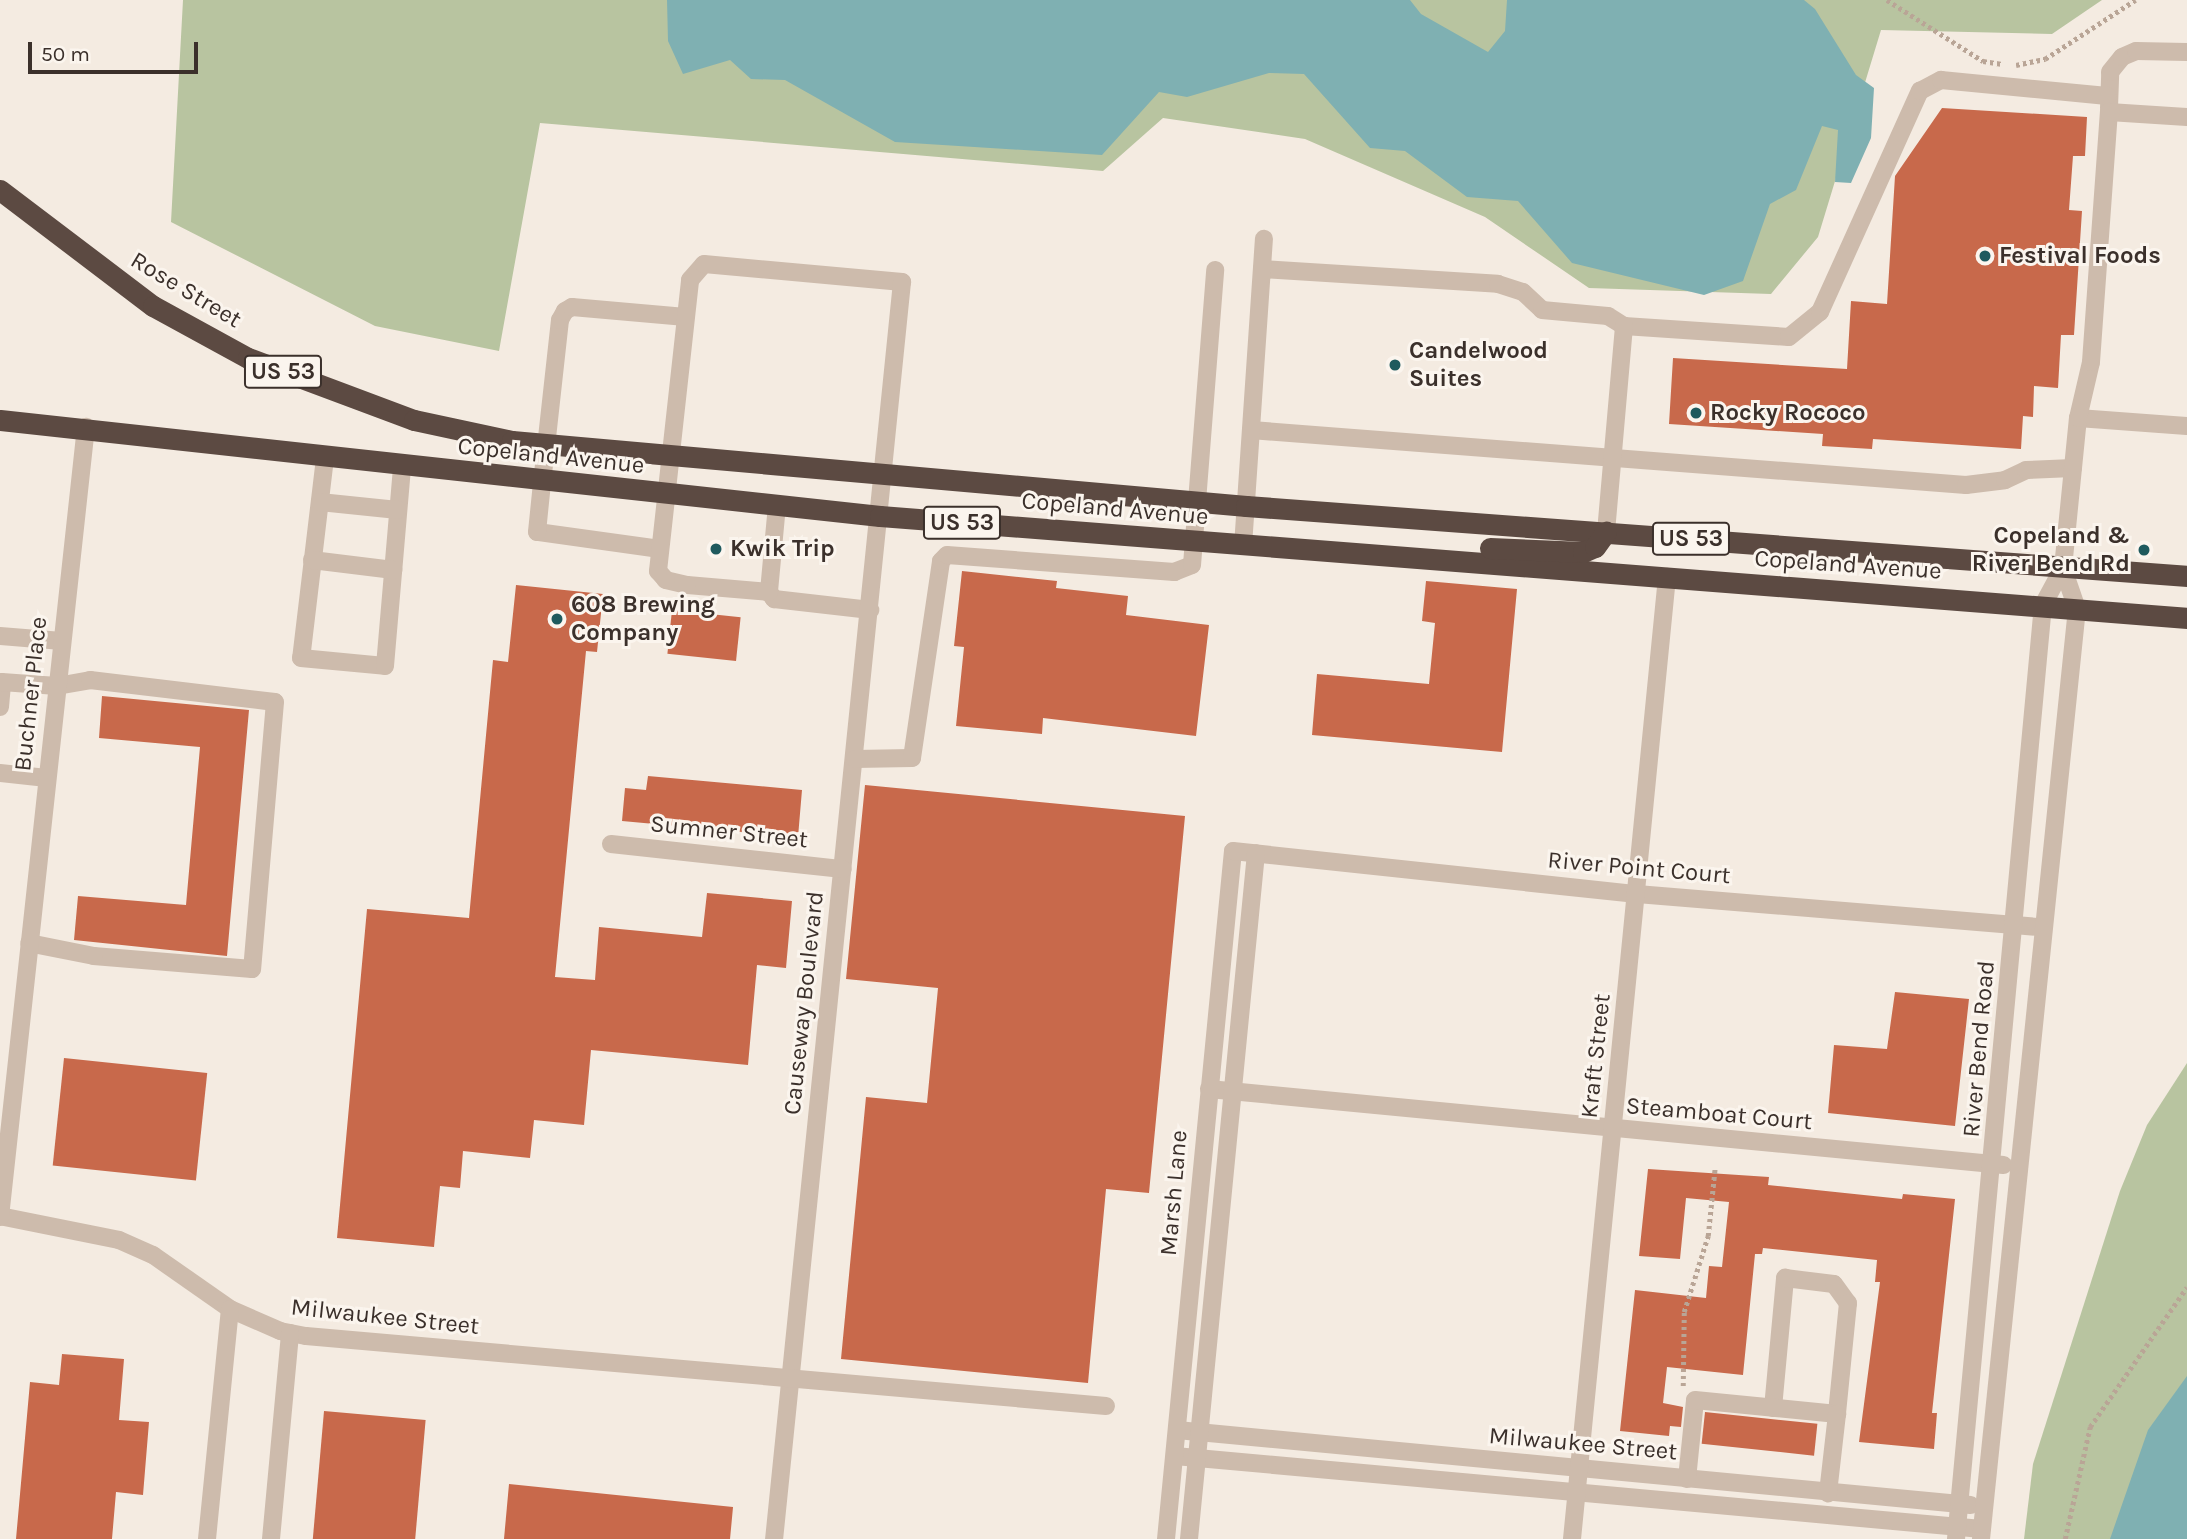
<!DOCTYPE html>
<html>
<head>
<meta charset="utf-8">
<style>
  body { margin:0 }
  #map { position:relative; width:2187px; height:1539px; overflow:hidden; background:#f4ebe1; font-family:Karla,sans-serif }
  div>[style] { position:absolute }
  .green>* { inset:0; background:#b8c4a0 }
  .water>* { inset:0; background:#7fb0b2 }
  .building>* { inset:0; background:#c8694b; transform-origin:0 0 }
  .path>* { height:4.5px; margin-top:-2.25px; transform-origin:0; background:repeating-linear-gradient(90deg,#b9a596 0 3.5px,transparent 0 7px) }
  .minor>* { height:18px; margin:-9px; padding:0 9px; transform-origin:9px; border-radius:9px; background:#cdbbac }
  .highway>* { height:21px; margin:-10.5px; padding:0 10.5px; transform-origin:10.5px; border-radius:10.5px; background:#5c4a42 }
  .dots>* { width:19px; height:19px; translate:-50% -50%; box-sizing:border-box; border:4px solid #fbf5ee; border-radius:50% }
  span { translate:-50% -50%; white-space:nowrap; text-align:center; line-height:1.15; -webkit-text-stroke:6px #fbf5ee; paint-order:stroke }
  .shield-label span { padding:2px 5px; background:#fbf5ee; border:2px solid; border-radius:5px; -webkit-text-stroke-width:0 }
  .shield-label { font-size:23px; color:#3b302b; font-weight:700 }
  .poi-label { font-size:24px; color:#3b302b; font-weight:700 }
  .left { translate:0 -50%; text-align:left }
  .right { translate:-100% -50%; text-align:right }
  .street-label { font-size:24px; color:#3b302b }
  .scale { position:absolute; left:28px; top:42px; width:170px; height:32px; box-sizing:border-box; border:4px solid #3b302b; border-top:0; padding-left:9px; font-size:21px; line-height:24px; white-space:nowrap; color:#3b302b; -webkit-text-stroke:5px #fbf5ee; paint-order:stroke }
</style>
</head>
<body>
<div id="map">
  <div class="green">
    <div style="clip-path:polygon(183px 0,2102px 0,2052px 34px,1881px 30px,1818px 237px,1771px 294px,1589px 288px,1485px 217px,1305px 139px,1163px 118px,1103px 171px,540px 123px,499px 351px,375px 326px,171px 222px)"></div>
    <div style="clip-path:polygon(2187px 1063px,2187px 1539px,2024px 1539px,2033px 1464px,2120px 1191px,2147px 1125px)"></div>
  </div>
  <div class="water">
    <div style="clip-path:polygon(667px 0,1410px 0,1421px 14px,1488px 52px,1505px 31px,1507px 0,1804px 0,1815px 9px,1856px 75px,1874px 88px,1871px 138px,1851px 183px,1835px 182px,1838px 130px,1822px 126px,1796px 190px,1770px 204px,1743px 281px,1704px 295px,1572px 263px,1518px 201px,1467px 197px,1405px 151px,1370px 148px,1304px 74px,1269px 73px,1187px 97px,1159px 92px,1102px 155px,895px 142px,785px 80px,751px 79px,730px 60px,683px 74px,668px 41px)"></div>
    <div style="clip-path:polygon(2187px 1376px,2187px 1539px,2110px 1539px,2148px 1430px)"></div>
  </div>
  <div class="building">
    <div style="clip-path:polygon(1942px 108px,2087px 117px,2085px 156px,2073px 156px,2069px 210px,2082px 211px,2074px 335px,2061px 335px,2058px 388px,2034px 386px,2033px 417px,2023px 416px,2021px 449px,1873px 439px,1872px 449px,1822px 446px,1823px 434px,1669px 424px,1673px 358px,1847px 369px,1851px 301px,1887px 304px,1895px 176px)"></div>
    <div style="clip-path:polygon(962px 571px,1057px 581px,1056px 588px,1128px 596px,1126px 615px,1209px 625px,1196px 736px,1043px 718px,1042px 734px,956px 726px,964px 647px,954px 646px)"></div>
    <div style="clip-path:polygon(1426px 581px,1517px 589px,1502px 752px,1312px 735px,1317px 674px,1429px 684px,1435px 623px,1422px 621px)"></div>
    <div style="clip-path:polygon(516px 585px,603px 594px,597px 652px,586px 651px,555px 977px,595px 980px,599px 927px,702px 937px,707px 893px,792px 901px,786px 968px,757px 965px,748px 1065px,591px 1050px,584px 1125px,534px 1120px,530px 1158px,463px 1151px,460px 1188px,440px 1186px,434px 1247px,337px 1238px,367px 909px,469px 918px,493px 660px,508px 662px)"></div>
    <div style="left:672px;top:610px;width:69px;height:44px;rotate:6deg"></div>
    <div style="clip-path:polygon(102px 696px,249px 710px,227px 956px,74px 940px,78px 896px,186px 905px,200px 747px,99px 738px)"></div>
    <div style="clip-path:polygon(648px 776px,802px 790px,798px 837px,622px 821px,625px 788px,646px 790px)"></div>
    <div style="clip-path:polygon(865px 785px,1185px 816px,1149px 1193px,1106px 1189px,1088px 1383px,841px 1359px,866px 1097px,927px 1103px,938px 988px,846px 979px)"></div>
    <div style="clip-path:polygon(1895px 992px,1969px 999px,1955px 1126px,1828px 1113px,1834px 1045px,1887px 1049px)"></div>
    <div style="left:64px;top:1058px;width:144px;height:108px;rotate:6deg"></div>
    <div style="clip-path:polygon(1648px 1169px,1769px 1177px,1768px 1185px,1902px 1199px,1903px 1194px,1955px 1199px,1932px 1413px,1937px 1413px,1934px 1449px,1859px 1442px,1880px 1282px,1875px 1282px,1877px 1260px,1763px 1248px,1762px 1254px,1755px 1254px,1743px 1375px,1667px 1367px,1663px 1403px,1683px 1407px,1681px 1427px,1670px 1426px,1669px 1436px,1620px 1431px,1635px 1290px,1706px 1298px,1709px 1266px,1722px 1267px,1729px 1202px,1686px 1198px,1680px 1259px,1639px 1256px)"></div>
    <div style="clip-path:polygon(62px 1354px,124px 1359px,119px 1420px,149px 1422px,143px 1495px,116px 1492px,112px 1539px,16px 1539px,30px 1382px,59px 1385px)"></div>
    <div style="left:324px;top:1411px;width:102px;height:129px;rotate:5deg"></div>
    <div style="left:1705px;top:1412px;width:113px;height:32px;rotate:6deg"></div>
    <div style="clip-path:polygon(509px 1484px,733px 1507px,730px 1539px,504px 1539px)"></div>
  </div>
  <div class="path">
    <div style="left:1887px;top:0;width:114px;rotate:32.4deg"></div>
    <div style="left:1983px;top:61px;width:18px;rotate:9deg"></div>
    <div style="left:2016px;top:65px;width:30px;rotate:-12deg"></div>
    <div style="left:2045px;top:59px;width:108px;rotate:-33.2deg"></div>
    <div style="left:1683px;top:1386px;width:74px;rotate:-89.2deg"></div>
    <div style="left:1684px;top:1312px;width:80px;rotate:-72.5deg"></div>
    <div style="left:1708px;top:1236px;width:69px;rotate:-84.2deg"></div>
    <div style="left:2065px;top:1539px;width:115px;rotate:-77.4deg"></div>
    <div style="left:2090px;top:1427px;width:170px;rotate:-55.3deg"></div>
  </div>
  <div class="minor">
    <div style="left:2109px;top:108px;width:36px;rotate:-88deg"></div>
    <div style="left:2110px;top:72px;width:19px;rotate:-51deg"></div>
    <div style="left:2122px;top:57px;width:15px;rotate:-23deg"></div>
    <div style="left:2136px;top:51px;width:51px;rotate:1.1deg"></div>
    <div style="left:1262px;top:269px;width:236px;rotate:3.6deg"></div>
    <div style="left:1498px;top:284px;width:26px;rotate:18deg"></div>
    <div style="left:1523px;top:292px;width:26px;rotate:43deg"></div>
    <div style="left:1542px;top:310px;width:66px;rotate:5.2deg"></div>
    <div style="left:1608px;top:316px;width:19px;rotate:32deg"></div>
    <div style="left:1624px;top:326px;width:165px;rotate:3.8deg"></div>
    <div style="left:1789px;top:337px;width:40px;rotate:-39deg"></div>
    <div style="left:1820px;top:312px;width:243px;rotate:-65.7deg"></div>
    <div style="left:1920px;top:91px;width:24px;rotate:-28deg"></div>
    <div style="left:1941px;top:80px;width:167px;rotate:5.5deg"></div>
    <div style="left:2078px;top:418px;width:109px;rotate:4.2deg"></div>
    <div style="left:1251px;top:430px;width:717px;rotate:4.4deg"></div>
    <div style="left:1966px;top:485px;width:39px;rotate:-7deg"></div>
    <div style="left:2005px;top:480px;width:23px;rotate:-25deg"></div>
    <div style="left:2026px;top:470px;width:47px;rotate:-2.4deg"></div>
    <div style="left:325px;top:458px;width:201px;rotate:96.8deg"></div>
    <div style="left:301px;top:658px;width:84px;rotate:5.4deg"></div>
    <div style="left:385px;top:666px;width:200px;rotate:-85.1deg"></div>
    <div style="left:320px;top:502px;width:78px;rotate:5.9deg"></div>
    <div style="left:777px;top:505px;width:87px;rotate:95.3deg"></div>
    <div style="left:769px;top:592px;width:9px;rotate:54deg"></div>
    <div style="left:774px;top:599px;width:97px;rotate:6.5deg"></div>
    <div style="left:1606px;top:532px;width:207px;rotate:-85deg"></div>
    <div style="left:1243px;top:546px;width:308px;rotate:-86.1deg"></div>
    <div style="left:660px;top:549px;width:124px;rotate:-172.1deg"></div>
    <div style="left:537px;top:532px;width:49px;rotate:-84.2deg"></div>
    <div style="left:542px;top:483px;width:164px;rotate:-83.7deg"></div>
    <div style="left:560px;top:320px;width:10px;rotate:-61deg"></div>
    <div style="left:565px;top:311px;width:8px;rotate:-30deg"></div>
    <div style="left:572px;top:307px;width:114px;rotate:5deg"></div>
    <div style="left:312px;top:560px;width:82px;rotate:7deg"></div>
    <div style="left:769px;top:592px;width:82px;rotate:-175.1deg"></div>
    <div style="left:687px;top:585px;width:22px;rotate:-167deg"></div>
    <div style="left:666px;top:580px;width:12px;rotate:-132deg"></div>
    <div style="left:658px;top:571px;width:293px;rotate:-83.7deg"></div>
    <div style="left:690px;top:280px;width:21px;rotate:-49deg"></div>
    <div style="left:704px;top:264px;width:199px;rotate:5.2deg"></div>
    <div style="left:902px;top:282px;width:1264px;rotate:95.81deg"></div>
    <div style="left:0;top:636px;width:62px;rotate:4.6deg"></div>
    <div style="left:0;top:707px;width:25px;rotate:-85deg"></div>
    <div style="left:2px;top:682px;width:55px;rotate:4.2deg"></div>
    <div style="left:57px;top:686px;width:34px;rotate:-10deg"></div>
    <div style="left:90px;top:680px;width:186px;rotate:6.8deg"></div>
    <div style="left:275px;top:702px;width:268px;rotate:94.9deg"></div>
    <div style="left:252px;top:969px;width:159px;rotate:-175.3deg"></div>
    <div style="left:94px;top:956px;width:66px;rotate:-168.7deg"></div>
    <div style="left:855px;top:759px;width:57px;rotate:-1deg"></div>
    <div style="left:912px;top:758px;width:199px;rotate:-81.6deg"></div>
    <div style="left:941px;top:561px;width:8px;rotate:-45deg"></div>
    <div style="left:947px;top:555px;width:228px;rotate:4.3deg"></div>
    <div style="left:1174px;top:572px;width:19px;rotate:-21deg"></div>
    <div style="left:1192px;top:565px;width:296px;rotate:-85.5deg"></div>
    <div style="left:0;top:773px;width:47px;rotate:6.1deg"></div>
    <div style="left:611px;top:844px;width:233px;rotate:6.2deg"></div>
    <div style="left:1209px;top:1089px;width:798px;rotate:5.47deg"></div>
    <div style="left:0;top:1216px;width:121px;rotate:11.4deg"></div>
    <div style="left:119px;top:1240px;width:37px;rotate:24deg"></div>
    <div style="left:153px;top:1255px;width:94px;rotate:35deg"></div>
    <div style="left:230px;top:1309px;width:55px;rotate:23.7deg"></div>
    <div style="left:280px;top:1331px;width:26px;rotate:11deg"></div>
    <div style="left:306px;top:1336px;width:803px;rotate:5deg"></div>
    <div style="left:0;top:1217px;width:795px;rotate:-83.79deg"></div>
    <div style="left:1773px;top:1408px;width:131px;rotate:-84.7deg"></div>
    <div style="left:1785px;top:1278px;width:49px;rotate:7deg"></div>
    <div style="left:1834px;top:1284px;width:24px;rotate:54deg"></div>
    <div style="left:1848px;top:1303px;width:112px;rotate:95.7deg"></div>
    <div style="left:1177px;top:1430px;width:797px;rotate:5.4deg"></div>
    <div style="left:1175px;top:1456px;width:810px;rotate:5.17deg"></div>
    <div style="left:1687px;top:1479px;width:79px;rotate:-84.2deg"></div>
    <div style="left:1695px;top:1400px;width:143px;rotate:5.6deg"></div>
    <div style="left:1837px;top:1414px;width:80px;rotate:96.5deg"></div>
    <div style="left:207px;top:1539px;width:231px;rotate:-84.3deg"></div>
    <div style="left:271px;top:1539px;width:207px;rotate:-84.7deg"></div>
    <div style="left:1166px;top:1539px;width:691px;rotate:-84.44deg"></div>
    <div style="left:1233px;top:851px;width:406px;rotate:6.1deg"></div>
    <div style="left:1637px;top:894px;width:404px;rotate:4.7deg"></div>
    <div style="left:1189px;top:1539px;width:689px;rotate:-84.42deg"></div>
    <div style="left:1572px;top:1539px;width:967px;rotate:-84.36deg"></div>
    <div style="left:1956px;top:1539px;width:938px;rotate:-84.68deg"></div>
    <div style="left:2043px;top:605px;width:42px;rotate:-61.6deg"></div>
    <div style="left:1981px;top:1539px;width:935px;rotate:-84.11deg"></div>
    <div style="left:2077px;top:609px;width:43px;rotate:-108.9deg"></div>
    <div style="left:2063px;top:568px;width:151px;rotate:-84.3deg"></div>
    <div style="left:2078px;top:418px;width:57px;rotate:-76.9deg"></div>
    <div style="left:2091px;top:362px;width:251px;rotate:-85.9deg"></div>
    <div style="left:2109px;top:112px;width:78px;rotate:3.7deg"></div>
  </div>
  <div class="highway">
    <div style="left:0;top:190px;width:192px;rotate:37.2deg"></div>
    <div style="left:153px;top:306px;width:108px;rotate:28.7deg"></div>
    <div style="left:248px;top:358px;width:177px;rotate:20.5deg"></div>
    <div style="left:414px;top:420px;width:100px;rotate:12.1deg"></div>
    <div style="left:512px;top:441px;width:737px;rotate:5.06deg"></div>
    <div style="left:1246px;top:506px;width:944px;rotate:4.25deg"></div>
    <div style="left:0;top:420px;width:885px;rotate:6.23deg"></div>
    <div style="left:880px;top:516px;width:1311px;rotate:4.46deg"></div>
    <div style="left:1490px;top:548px;width:93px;rotate:2.5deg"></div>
    <div style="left:1583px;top:552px;width:13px;rotate:-23deg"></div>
    <div style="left:1595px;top:547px;width:19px;rotate:-54deg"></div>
  </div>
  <div class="dots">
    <div style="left:1985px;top:256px;background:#1f5a5e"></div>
    <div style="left:1395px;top:365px;background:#1f5a5e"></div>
    <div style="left:1696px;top:413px;background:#1f5a5e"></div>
    <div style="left:716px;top:549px;background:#1f5a5e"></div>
    <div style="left:2144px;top:550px;background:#1f5a5e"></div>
    <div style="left:557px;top:619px;background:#1f5a5e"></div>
  </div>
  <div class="shield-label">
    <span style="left:283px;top:372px">US 53</span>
    <span style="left:962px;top:523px">US 53</span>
    <span style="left:1691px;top:539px">US 53</span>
  </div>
  <div class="poi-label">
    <span class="left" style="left:1999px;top:256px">Festival Foods</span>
    <span class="left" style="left:1409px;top:365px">Candelwood<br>Suites</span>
    <span class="left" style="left:1710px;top:413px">Rocky Rococo</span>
    <span class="right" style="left:2130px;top:550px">Copeland &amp;<br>River Bend Rd</span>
    <span class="left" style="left:730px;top:549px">Kwik Trip</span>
    <span class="left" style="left:571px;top:619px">608 Brewing<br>Company</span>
  </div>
  <div class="street-label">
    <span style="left:186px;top:290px;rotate:31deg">Rose Street</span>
    <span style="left:551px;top:456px;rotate:6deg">Copeland Avenue</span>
    <span style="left:1115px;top:509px;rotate:5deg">Copeland Avenue</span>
    <span style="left:1848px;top:565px;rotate:4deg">Copeland Avenue</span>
    <span style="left:31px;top:694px;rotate:-84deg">Buchner Place</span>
    <span style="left:729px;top:832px;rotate:6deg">Sumner Street</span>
    <span style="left:1639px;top:868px;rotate:5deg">River Point Court</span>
    <span style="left:804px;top:1003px;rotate:-84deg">Causeway Boulevard</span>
    <span style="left:1979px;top:1049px;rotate:-85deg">River Bend Road</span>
    <span style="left:1596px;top:1056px;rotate:-84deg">Kraft Street</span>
    <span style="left:1719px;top:1114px;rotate:5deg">Steamboat Court</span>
    <span style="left:1174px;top:1193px;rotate:-85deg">Marsh Lane</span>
    <span style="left:385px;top:1317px;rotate:6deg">Milwaukee Street</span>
    <span style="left:1583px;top:1444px;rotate:5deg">Milwaukee Street</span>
  </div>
  <div class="scale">50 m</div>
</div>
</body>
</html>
